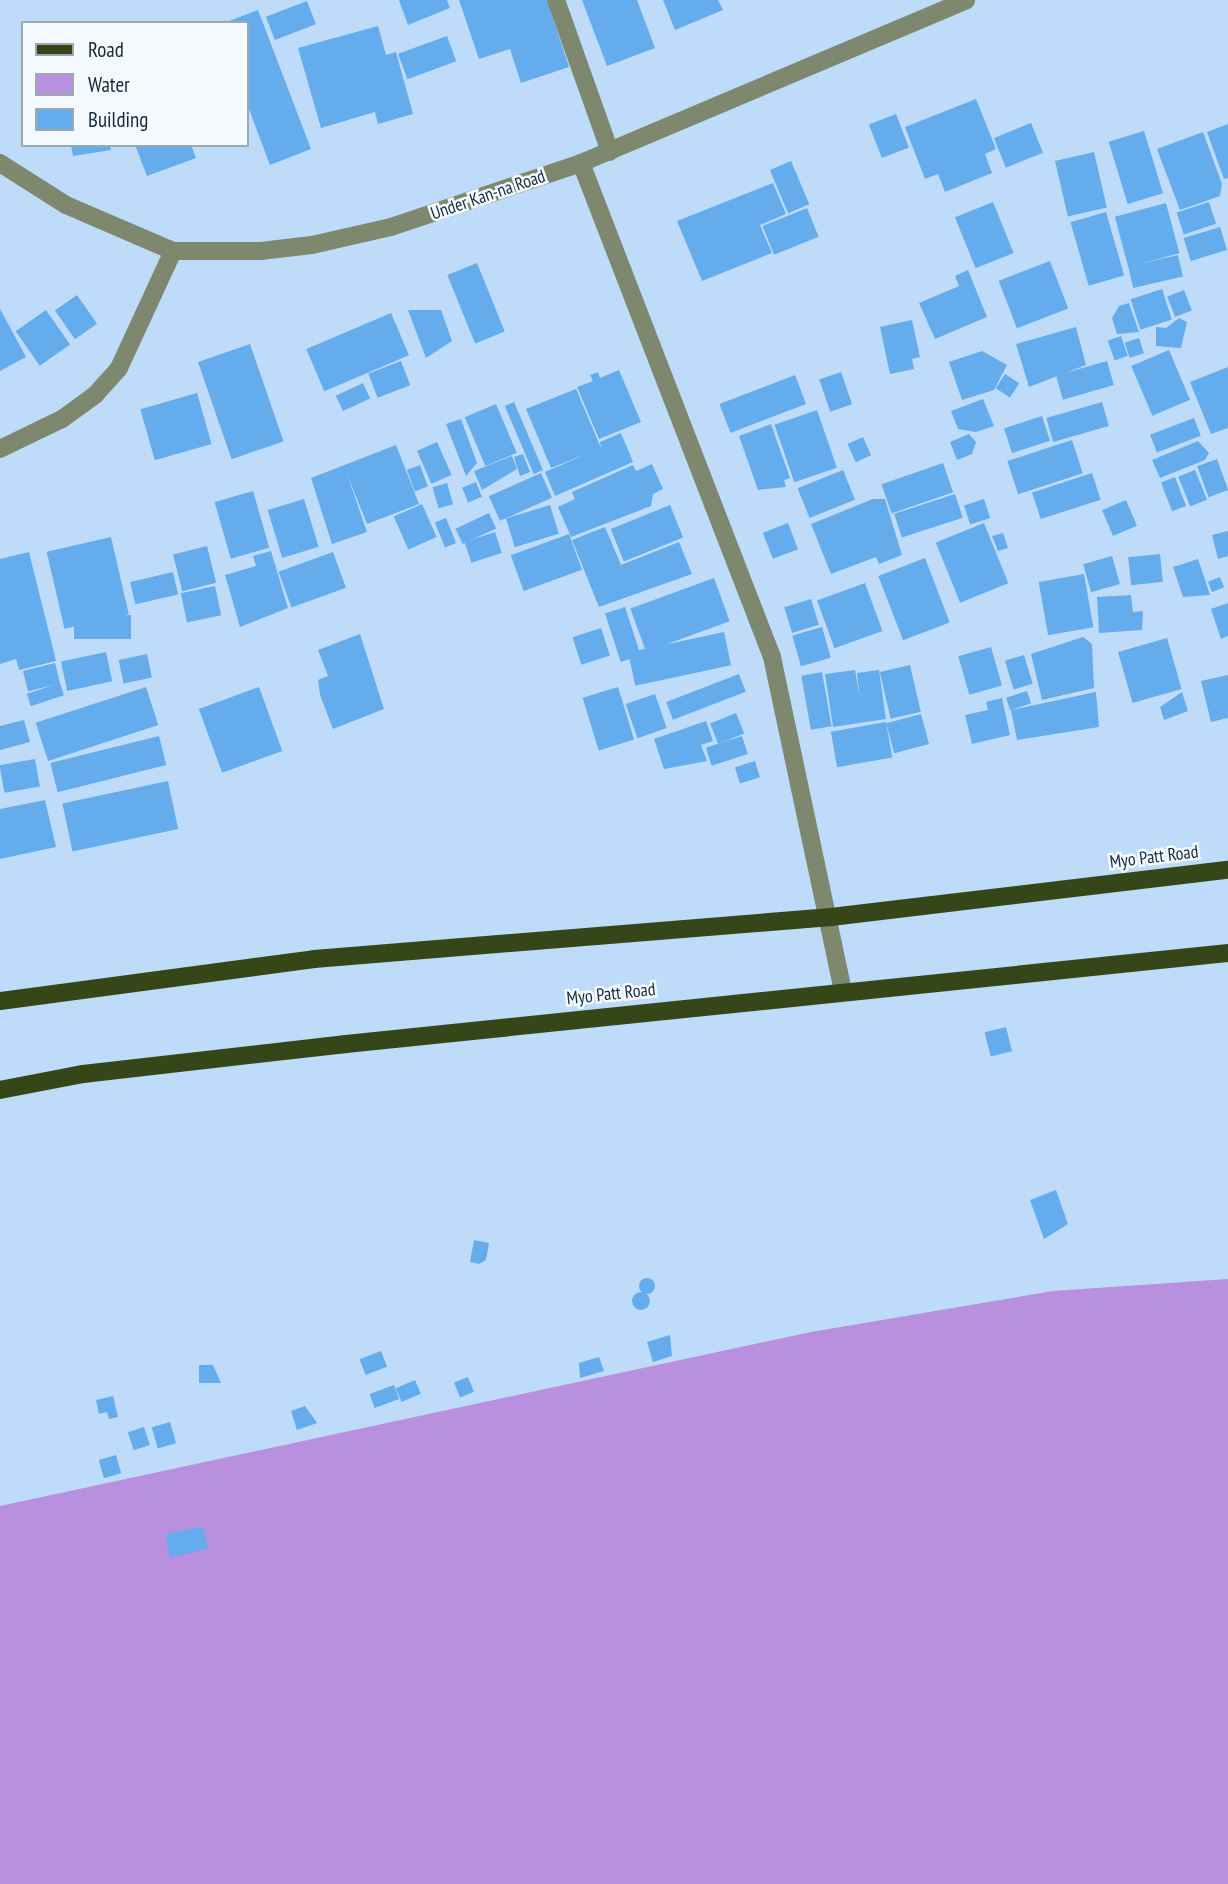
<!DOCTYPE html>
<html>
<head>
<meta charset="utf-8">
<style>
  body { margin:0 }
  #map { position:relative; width:1228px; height:1884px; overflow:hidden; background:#bedcf9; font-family:"PT Sans Narrow",sans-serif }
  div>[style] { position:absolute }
  .water>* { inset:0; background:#b890dd }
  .building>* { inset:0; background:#65acec; transform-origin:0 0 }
  .round { border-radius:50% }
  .minor>* { height:18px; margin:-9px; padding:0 9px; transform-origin:9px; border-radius:9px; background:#7d886f }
  .major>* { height:18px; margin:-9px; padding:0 9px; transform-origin:9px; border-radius:9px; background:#354719 }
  span { translate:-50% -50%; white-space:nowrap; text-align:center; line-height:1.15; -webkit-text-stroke:5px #f5faff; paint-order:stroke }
  .street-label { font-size:18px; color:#152a3c }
  .legend { position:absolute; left:21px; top:21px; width:228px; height:126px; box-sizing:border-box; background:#f5faff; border:2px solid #9ba7b1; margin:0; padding:9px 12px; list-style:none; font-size:21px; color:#152a3c }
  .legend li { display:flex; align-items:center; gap:14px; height:35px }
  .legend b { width:35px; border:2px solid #9ba7b1 }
</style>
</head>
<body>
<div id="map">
  <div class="water">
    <div style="clip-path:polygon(1228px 1279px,1228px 1884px,0 1884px,0 1506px,811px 1332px,1053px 1291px)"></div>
  </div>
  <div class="building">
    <div style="clip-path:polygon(399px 0,447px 0,450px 8px,408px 25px)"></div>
    <div style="clip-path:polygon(459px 0,547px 0,569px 67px,521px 83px,510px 49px,479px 59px)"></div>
    <div style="clip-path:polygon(582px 0,637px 0,655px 48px,607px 66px)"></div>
    <div style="clip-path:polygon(663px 0,718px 0,723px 10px,675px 30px)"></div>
    <div style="left:307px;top:1px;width:25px;height:44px;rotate:69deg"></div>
    <div style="clip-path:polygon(258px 10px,311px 149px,270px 165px,247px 104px,247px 23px,224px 23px)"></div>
    <div style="clip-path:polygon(378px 26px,386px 55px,396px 52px,413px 114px,378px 124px,375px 112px,321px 128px,298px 48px)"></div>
    <div style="left:447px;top:36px;width:27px;height:52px;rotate:70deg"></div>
    <div style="clip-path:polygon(976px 99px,996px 149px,985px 154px,992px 173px,945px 192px,938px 174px,925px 179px,905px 127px)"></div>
    <div style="left:896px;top:114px;width:36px;height:29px;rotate:69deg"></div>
    <div style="left:1031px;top:123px;width:32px;height:40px;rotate:68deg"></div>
    <div style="clip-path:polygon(1228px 124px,1228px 178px,1224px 179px,1207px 132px)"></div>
    <div style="left:1144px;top:131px;width:65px;height:37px;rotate:73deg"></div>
    <div style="clip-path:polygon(1203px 132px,1222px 184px,1220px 196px,1180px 210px,1157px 149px)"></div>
    <div style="clip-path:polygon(71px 145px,110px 145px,111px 150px,73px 156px)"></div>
    <div style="clip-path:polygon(135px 145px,191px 145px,196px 158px,147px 176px)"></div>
    <div style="left:1094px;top:152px;width:57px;height:40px;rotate:77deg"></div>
    <div style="left:791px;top:161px;width:47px;height:23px;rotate:67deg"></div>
    <div style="clip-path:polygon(773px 183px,786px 214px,760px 225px,772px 253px,702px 281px,677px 221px)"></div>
    <div style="left:993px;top:202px;width:55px;height:41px;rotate:68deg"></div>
    <div style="left:1209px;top:202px;width:23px;height:34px;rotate:72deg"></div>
    <div style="left:1166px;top:203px;width:52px;height:53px;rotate:75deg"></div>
    <div style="left:807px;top:208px;width:31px;height:48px;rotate:68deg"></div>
    <div style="left:1106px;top:212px;width:66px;height:37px;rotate:74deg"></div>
    <div style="left:1220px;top:227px;width:24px;height:38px;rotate:73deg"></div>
    <div style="left:1178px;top:255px;width:22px;height:51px;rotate:77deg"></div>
    <div style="left:1050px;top:261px;width:51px;height:55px;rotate:69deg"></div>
    <div style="left:477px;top:263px;width:74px;height:32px;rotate:68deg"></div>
    <div style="clip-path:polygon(968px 270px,987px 317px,935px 339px,919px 303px,959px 286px,955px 276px)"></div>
    <div style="left:1162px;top:289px;width:32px;height:33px;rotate:72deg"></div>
    <div style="left:1184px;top:290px;width:22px;height:18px;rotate:69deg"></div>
    <div style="left:77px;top:295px;width:35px;height:27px;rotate:55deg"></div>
    <div style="clip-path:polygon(1129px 303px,1139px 332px,1117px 334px,1112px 318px,1119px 306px)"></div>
    <div style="clip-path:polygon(0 309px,26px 357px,0 371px)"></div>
    <div style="left:46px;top:310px;width:42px;height:37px;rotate:55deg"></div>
    <div style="clip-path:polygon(408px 310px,441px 310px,452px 341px,426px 358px)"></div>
    <div style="left:391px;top:313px;width:46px;height:92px;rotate:67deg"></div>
    <div style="clip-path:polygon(1179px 318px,1187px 322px,1181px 348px,1156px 346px,1156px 327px,1166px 328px)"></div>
    <div style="clip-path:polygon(912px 320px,920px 357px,912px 359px,914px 369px,890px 374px,880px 327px)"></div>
    <div style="clip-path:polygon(1076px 327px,1086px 365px,1029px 387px,1016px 344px)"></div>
    <div style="left:1121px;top:336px;width:21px;height:14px;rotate:71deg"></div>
    <div style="left:1139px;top:338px;width:16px;height:15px;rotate:72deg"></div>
    <div style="left:250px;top:344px;width:103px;height:55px;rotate:71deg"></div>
    <div style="left:1169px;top:350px;width:54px;height:41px;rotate:67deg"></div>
    <div style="clip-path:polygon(982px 351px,1007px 365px,994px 390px,962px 400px,949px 362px)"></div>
    <div style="left:401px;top:361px;width:26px;height:35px;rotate:69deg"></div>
    <div style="left:1107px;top:361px;width:25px;height:53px;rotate:74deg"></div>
    <div style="clip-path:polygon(1228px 367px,1228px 428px,1211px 434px,1190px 382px)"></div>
    <div style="clip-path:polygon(619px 370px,641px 422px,599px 439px,577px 387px,593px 381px,590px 375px,598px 372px,600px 378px)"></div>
    <div style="left:841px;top:372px;width:34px;height:23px;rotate:71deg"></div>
    <div style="left:1005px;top:374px;width:17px;height:17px;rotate:33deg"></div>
    <div style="left:795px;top:375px;width:31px;height:81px;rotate:69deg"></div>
    <div style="left:363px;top:383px;width:17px;height:30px;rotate:65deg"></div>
    <div style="clip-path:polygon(576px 389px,601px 448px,600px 442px,621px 433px,633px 462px,555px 496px,545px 472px,589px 453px,551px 468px,526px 409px)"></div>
    <div style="left:197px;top:393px;width:53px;height:59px;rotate:74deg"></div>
    <div style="clip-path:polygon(983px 399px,994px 426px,976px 432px,958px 429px,951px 411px)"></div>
    <div style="left:514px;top:402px;width:74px;height:10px;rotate:67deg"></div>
    <div style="left:1102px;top:402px;width:25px;height:58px;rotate:74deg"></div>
    <div style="left:496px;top:404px;width:53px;height:34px;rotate:67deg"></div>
    <div style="left:817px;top:410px;width:61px;height:45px;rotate:71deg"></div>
    <div style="left:1042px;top:416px;width:26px;height:40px;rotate:72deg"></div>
    <div style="left:1194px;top:418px;width:19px;height:47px;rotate:69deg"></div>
    <div style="clip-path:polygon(461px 419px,477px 463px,466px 476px,446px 424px)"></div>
    <div style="clip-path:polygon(771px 424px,790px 478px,784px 480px,786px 487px,758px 490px,739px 436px)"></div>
    <div style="clip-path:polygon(969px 434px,976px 442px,972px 454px,957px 460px,950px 442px)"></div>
    <div style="left:863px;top:437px;width:20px;height:17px;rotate:66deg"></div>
    <div style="left:1072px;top:440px;width:35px;height:68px;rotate:72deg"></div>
    <div style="clip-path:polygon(1198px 441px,1209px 453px,1205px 460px,1160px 478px,1152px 460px)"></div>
    <div style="left:437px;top:442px;width:36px;height:22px;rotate:66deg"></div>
    <div style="clip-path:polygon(396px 445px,419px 504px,367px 524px,347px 474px,367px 532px,332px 544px,311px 478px)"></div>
    <div style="clip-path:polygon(523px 454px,530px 472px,520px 476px,514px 457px)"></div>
    <div style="clip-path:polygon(512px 456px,517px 469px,482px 490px,474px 471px)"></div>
    <div style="left:1217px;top:459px;width:33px;height:21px;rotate:70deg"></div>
    <div style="left:943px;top:463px;width:31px;height:65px;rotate:71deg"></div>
    <div style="clip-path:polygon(652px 464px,663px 489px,653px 494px,651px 506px,571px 537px,558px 507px,575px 499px,572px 492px,633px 465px,636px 471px)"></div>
    <div style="left:420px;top:465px;width:23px;height:14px;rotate:70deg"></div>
    <div style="left:843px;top:470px;width:32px;height:49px;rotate:68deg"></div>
    <div style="left:1195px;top:470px;width:32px;height:18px;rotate:68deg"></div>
    <div style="left:541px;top:473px;width:27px;height:57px;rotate:66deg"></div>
    <div style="left:1092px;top:473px;width:28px;height:63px;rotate:72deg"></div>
    <div style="left:1175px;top:477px;width:31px;height:15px;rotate:69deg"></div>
    <div style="left:476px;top:482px;width:16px;height:15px;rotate:68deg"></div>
    <div style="left:447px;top:483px;width:22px;height:15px;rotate:74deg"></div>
    <div style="left:253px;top:491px;width:59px;height:40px;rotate:74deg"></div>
    <div style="left:955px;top:494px;width:25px;height:64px;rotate:72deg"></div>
    <div style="left:304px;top:499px;width:50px;height:38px;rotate:73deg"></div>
    <div style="clip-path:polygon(873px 499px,885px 499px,902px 555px,879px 564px,876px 557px,831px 574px,811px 524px)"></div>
    <div style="left:984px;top:499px;width:20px;height:21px;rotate:72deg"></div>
    <div style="left:1126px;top:500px;width:28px;height:26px;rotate:67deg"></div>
    <div style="left:422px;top:504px;width:36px;height:31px;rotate:66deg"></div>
    <div style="left:550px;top:505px;width:30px;height:46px;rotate:73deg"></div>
    <div style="left:670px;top:505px;width:35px;height:64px;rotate:68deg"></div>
    <div style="left:489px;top:513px;width:17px;height:37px;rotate:65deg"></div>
    <div style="left:446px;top:518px;width:27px;height:12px;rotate:68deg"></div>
    <div style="left:788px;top:523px;width:28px;height:27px;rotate:69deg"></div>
    <div style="left:984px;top:523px;width:65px;height:52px;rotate:68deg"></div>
    <div style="clip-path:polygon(605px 527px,621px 565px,679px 542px,692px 574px,599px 607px,572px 540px)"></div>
    <div style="clip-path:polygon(1228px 531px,1228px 556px,1218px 559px,1212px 535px)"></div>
    <div style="left:495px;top:532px;width:22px;height:32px;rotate:72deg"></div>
    <div style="clip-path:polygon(1003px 533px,1008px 548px,998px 551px,992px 536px)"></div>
    <div style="left:569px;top:534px;width:38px;height:62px;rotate:70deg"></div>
    <div style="left:111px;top:537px;width:79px;height:66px;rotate:77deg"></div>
    <div style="left:207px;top:546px;width:38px;height:35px;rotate:76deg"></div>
    <div style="clip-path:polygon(271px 551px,288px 608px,240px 627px,225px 575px,256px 566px,253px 556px)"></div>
    <div style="clip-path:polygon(29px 552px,56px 661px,19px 670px,16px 659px,0 664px,0 559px)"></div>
    <div style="left:333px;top:552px;width:38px;height:58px;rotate:70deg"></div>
    <div style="left:1160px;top:554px;width:28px;height:32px;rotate:84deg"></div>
    <div style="left:1112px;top:556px;width:29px;height:30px;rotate:74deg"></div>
    <div style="left:925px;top:558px;width:69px;height:50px;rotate:69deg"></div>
    <div style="clip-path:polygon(1198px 559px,1210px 595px,1183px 597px,1173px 567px)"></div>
    <div style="left:173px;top:572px;width:23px;height:44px;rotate:77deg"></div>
    <div style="left:1084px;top:574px;width:54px;height:46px;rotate:80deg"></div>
    <div style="left:1220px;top:577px;width:11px;height:13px;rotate:68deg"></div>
    <div style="left:714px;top:578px;width:46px;height:89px;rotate:70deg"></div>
    <div style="left:865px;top:583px;width:51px;height:51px;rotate:70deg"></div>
    <div style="left:215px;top:586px;width:30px;height:35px;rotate:78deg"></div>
    <div style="clip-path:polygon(1131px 595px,1133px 612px,1143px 611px,1142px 630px,1099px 633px,1097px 597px)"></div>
    <div style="left:811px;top:599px;width:27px;height:28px;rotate:73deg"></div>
    <div style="clip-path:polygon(1228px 603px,1228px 636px,1221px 639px,1211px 609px)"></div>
    <div style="left:625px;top:607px;width:51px;height:21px;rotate:72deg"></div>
    <div style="left:131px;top:615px;width:24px;height:57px;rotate:90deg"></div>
    <div style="left:822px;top:627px;width:32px;height:31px;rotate:74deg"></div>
    <div style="left:601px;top:628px;width:29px;height:30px;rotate:72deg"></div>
    <div style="left:724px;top:632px;width:34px;height:98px;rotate:78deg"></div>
    <div style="clip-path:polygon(360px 634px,384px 709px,333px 729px,320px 695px,318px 680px,328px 676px,318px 650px)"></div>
    <div style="clip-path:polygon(1083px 637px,1092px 644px,1094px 688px,1042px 700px,1031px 654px)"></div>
    <div style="left:1167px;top:638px;width:53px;height:51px;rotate:74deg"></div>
    <div style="left:991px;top:647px;width:40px;height:34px;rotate:74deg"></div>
    <div style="left:106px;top:652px;width:30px;height:46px;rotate:78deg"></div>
    <div style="left:147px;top:654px;width:24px;height:29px;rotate:78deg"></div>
    <div style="left:1024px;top:655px;width:30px;height:20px;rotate:73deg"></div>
    <div style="left:55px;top:663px;width:21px;height:33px;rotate:76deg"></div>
    <div style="left:910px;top:665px;width:48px;height:31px;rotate:77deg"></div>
    <div style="clip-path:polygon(855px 670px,860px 698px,857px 673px,879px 670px,886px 719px,833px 727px,825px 674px)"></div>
    <div style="left:822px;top:672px;width:55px;height:21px;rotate:80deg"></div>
    <div style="left:739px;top:674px;width:19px;height:78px;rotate:69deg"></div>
    <div style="clip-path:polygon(1228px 675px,1228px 718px,1211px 722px,1201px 681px)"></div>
    <div style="left:60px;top:683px;width:13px;height:35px;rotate:72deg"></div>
    <div style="left:146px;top:687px;width:40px;height:116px;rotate:72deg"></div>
    <div style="left:259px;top:687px;width:68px;height:64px;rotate:70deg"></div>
    <div style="left:618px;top:687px;width:55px;height:37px;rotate:73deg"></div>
    <div style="left:1027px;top:691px;width:13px;height:22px;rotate:72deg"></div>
    <div style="clip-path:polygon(1096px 692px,1099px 727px,1017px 740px,1011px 710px)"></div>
    <div style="clip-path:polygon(1182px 692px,1188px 711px,1164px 720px,1160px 707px)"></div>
    <div style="left:655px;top:694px;width:36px;height:31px;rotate:71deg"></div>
    <div style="clip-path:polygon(1002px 698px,1010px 735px,972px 744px,965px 715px,988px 710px,986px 702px)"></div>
    <div style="left:736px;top:713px;width:22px;height:28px;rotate:68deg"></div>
    <div style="left:921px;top:714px;width:31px;height:36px;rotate:75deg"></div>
    <div style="clip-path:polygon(24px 720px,30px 742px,0 750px,0 726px)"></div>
    <div style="clip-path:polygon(706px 721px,713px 741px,701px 745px,707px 761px,664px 769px,654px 739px)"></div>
    <div style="left:886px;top:722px;width:36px;height:56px;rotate:80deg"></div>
    <div style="left:159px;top:736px;width:30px;height:112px;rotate:76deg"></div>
    <div style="left:742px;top:736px;width:19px;height:38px;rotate:72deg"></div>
    <div style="left:35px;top:759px;width:28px;height:36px;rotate:80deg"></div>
    <div style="left:755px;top:761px;width:17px;height:21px;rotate:73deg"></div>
    <div style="left:168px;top:781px;width:49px;height:108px;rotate:78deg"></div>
    <div style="clip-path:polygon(45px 800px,56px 847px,0 859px,0 809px)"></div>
    <div style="left:1006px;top:1027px;width:25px;height:22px;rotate:76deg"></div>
    <div style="clip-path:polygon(1056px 1190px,1068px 1224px,1044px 1239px,1030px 1200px)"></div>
    <div style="clip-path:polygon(474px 1240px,489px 1243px,486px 1260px,479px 1264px,470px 1262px)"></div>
    <div class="round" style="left:639px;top:1278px;width:16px;height:16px"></div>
    <div class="round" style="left:632px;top:1292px;width:18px;height:18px"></div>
    <div style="clip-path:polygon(670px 1335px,672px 1356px,653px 1362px,647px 1342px)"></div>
    <div style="left:381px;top:1351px;width:17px;height:23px;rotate:69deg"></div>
    <div style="clip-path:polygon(599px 1357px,604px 1371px,580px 1378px,579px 1363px)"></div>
    <div style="clip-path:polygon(199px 1365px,213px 1365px,221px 1383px,199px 1383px)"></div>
    <div style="left:468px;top:1377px;width:16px;height:15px;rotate:68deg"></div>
    <div style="left:415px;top:1380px;width:15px;height:21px;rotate:67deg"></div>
    <div style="left:394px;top:1385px;width:15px;height:26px;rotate:70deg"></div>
    <div style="clip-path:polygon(113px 1396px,118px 1417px,109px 1419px,107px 1412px,99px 1414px,96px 1400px)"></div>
    <div style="clip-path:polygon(305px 1406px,317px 1423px,297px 1430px,291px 1411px)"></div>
    <div style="left:170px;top:1422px;width:22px;height:19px;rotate:74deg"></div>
    <div style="left:144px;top:1427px;width:19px;height:17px;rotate:72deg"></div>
    <div style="left:116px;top:1455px;width:19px;height:18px;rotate:74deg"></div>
    <div style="left:203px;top:1526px;width:23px;height:39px;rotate:77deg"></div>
  </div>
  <div class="minor">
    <div style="left:556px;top:0;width:161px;rotate:70.4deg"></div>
    <div style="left:0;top:163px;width:78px;rotate:32.5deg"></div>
    <div style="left:66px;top:205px;width:116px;rotate:23.3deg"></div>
    <div style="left:173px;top:251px;width:88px"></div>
    <div style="left:261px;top:251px;width:51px;rotate:-6.7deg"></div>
    <div style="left:312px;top:245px;width:81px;rotate:-12.8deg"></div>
    <div style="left:391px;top:227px;width:200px;rotate:-18.6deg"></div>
    <div style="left:581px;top:163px;width:418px;rotate:-22.9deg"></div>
    <div style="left:581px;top:163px;width:530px;rotate:68.86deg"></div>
    <div style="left:772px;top:657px;width:340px;rotate:78deg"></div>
    <div style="left:0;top:449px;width:69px;rotate:-25.8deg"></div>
    <div style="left:62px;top:419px;width:41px;rotate:-36deg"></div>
    <div style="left:95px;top:395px;width:36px;rotate:-48deg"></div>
    <div style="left:119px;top:368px;width:129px;rotate:-65.2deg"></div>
  </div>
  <div class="major">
    <div style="left:0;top:1001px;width:317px;rotate:-7.6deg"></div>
    <div style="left:314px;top:959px;width:519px;rotate:-4.64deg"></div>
    <div style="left:831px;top:917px;width:400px;rotate:-6.8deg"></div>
    <div style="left:0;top:1090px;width:85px;rotate:-10.9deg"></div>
    <div style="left:83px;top:1074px;width:265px;rotate:-6.5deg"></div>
    <div style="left:346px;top:1044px;width:887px;rotate:-5.89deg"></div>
  </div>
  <div class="street-label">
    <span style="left:488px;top:195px;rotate:-19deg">Under Kan-na Road</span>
    <span style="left:1154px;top:857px;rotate:-7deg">Myo Patt Road</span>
    <span style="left:611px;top:994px;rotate:-6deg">Myo Patt Road</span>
  </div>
  <ul class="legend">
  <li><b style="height:9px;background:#354719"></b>Road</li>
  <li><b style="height:19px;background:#b890dd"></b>Water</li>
  <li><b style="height:19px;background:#65acec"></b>Building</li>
  </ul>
</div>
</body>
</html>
